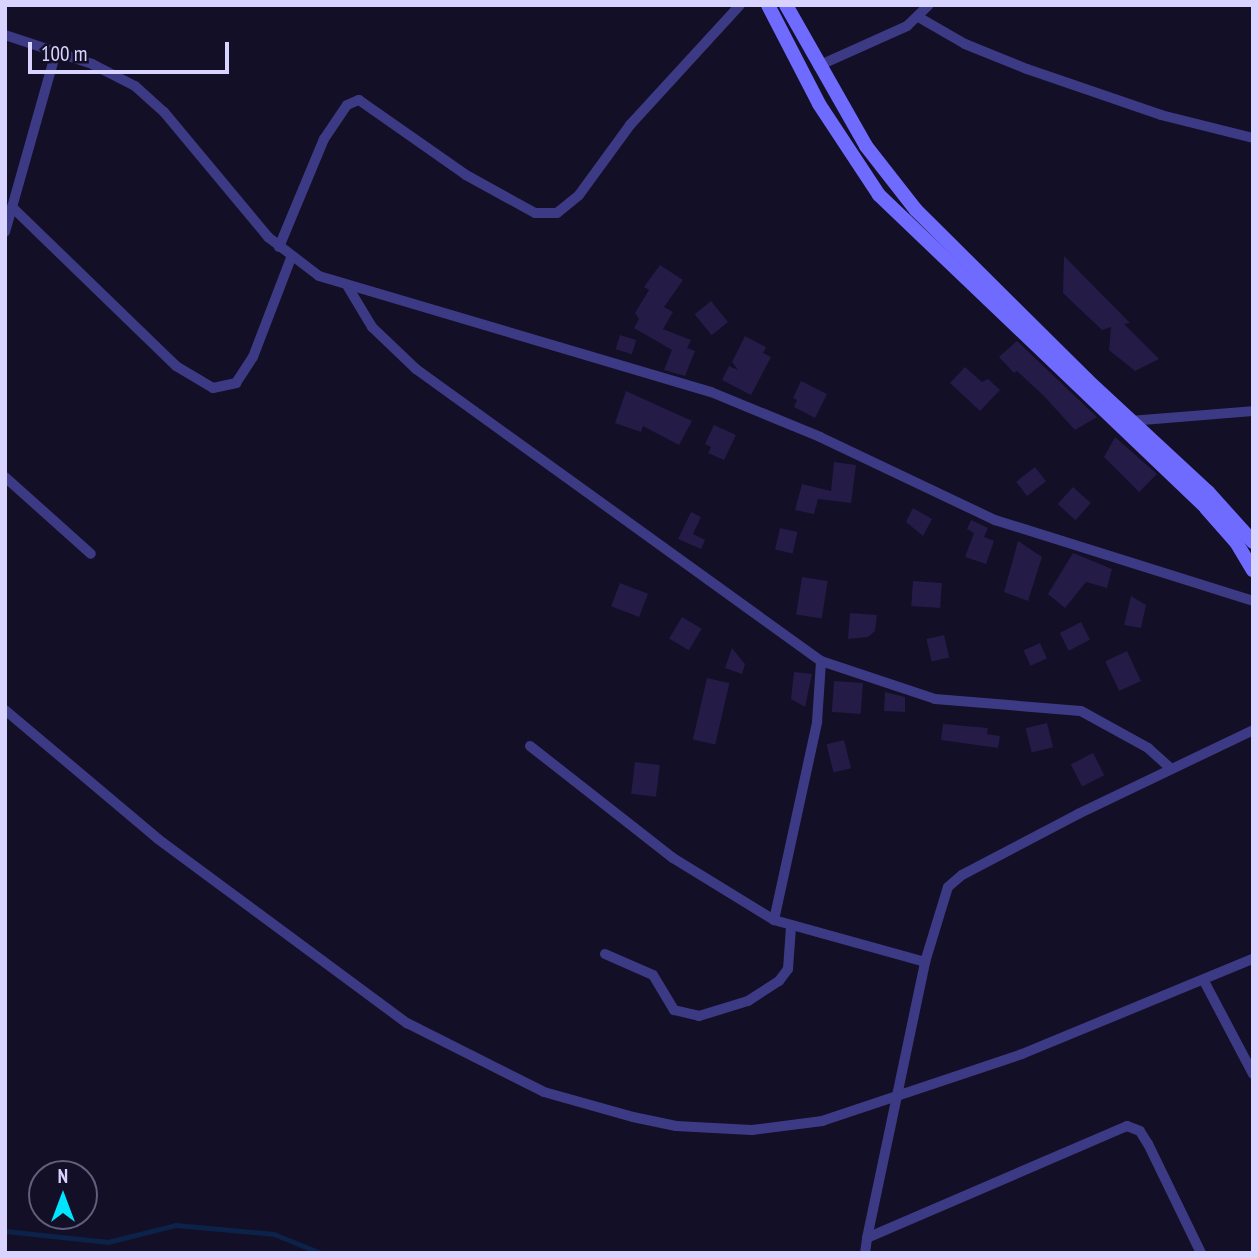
<!DOCTYPE html>
<html>
<head>
<meta charset="utf-8">
<style>
  body { margin:0 }
  #map { position:relative; width:1258px; height:1258px; overflow:hidden; background:#130f26; font-family:"PT Sans Narrow",sans-serif }
  div>[style] { position:absolute }
  .stream>* { height:4.5px; margin:-2.25px; padding:0 2.25px; transform-origin:2.25px; border-radius:2.25px; background:#0c2248 }
  .building>* { inset:0; background:#241b47; transform-origin:0 0 }
  .street>* { height:10px; margin:-5px; padding:0 5px; transform-origin:5px; border-radius:5px; background:#3d3a85 }
  .secondary>* { height:14px; margin:-7px; padding:0 7px; transform-origin:7px; border-radius:7px; background:#6f6bff }
  span { translate:-50% -50%; white-space:nowrap; text-align:center; line-height:1.15; -webkit-text-stroke:5px #130f26; paint-order:stroke }
  .frame { position:absolute; inset:0; border:7px solid #d9d4ff; pointer-events:none }
  .north { position:absolute; left:28px; top:1160px; width:70px; height:70px; box-sizing:border-box; background:#130f26; border:2px solid #625e7d; border-radius:50%; rotate:0deg; font-size:19px; font-weight:700; line-height:28px; text-align:center; color:#d9d4ff }
  .north::after { content:''; display:block; margin:auto; width:24px; height:32px; background:#00e5ff; clip-path:polygon(50% 0,100% 100%,50% 72%,0 100%) }
  .scale { position:absolute; left:28px; top:42px; width:201px; height:32px; box-sizing:border-box; border:4px solid #d9d4ff; border-top:0; padding-left:9px; font-size:21px; line-height:24px; white-space:nowrap; color:#d9d4ff; -webkit-text-stroke:5px #130f26; paint-order:stroke }
</style>
</head>
<body>
<div id="map">
  <div class="stream">
    <div style="left:5px;top:1231px;width:104px;rotate:6.1deg"></div>
    <div style="left:108px;top:1242px;width:70px;rotate:-14deg"></div>
    <div style="left:176px;top:1225px;width:98px;rotate:5.2deg"></div>
    <div style="left:274px;top:1234px;width:51px;rotate:22deg"></div>
  </div>
  <div class="building">
    <div style="clip-path:polygon(1064px 256px,1130px 323px,1124px 324px,1159px 359px,1135px 371px,1109px 350px,1111px 327px,1102px 330px,1063px 293px)"></div>
    <div style="clip-path:polygon(660px 265px,683px 280px,664px 307px,673px 312px,663px 329px,691px 340px,687px 348px,695px 351px,685px 376px,664px 370px,672px 350px,634px 328px,639px 319px,635px 313px,649px 290px,644px 287px)"></div>
    <div style="left:711px;top:301px;width:27px;height:21px;rotate:51deg"></div>
    <div style="left:620px;top:335px;width:17px;height:15px;rotate:17deg"></div>
    <div style="clip-path:polygon(745px 336px,766px 347px,763px 353px,771px 357px,751px 395px,722px 380px,729px 366px,738px 370px,732px 362px)"></div>
    <div style="clip-path:polygon(1017px 341px,1097px 417px,1075px 430px,1043px 395px,1017px 371px,1014px 373px,999px 357px)"></div>
    <div style="clip-path:polygon(965px 367px,982px 382px,988px 379px,1000px 390px,980px 411px,950px 383px)"></div>
    <div style="clip-path:polygon(801px 381px,827px 394px,815px 418px,794px 407px,797px 400px,793px 398px)"></div>
    <div style="clip-path:polygon(626px 391px,692px 421px,679px 445px,643px 426px,641px 432px,615px 423px)"></div>
    <div style="clip-path:polygon(714px 425px,736px 435px,724px 460px,708px 453px,711px 447px,705px 444px)"></div>
    <div style="clip-path:polygon(1115px 437px,1157px 474px,1139px 492px,1104px 457px)"></div>
    <div style="clip-path:polygon(834px 462px,856px 465px,851px 503px,818px 499px,814px 514px,795px 510px,802px 484px,831px 491px)"></div>
    <div style="left:1035px;top:467px;width:18px;height:24px;rotate:52deg"></div>
    <div style="left:1073px;top:487px;width:24px;height:23px;rotate:42deg"></div>
    <div style="clip-path:polygon(913px 508px,932px 519px,923px 536px,906px 522px)"></div>
    <div style="clip-path:polygon(691px 512px,701px 517px,693px 534px,705px 540px,701px 549px,678px 539px)"></div>
    <div style="clip-path:polygon(971px 520px,988px 528px,984px 537px,994px 541px,986px 564px,965px 557px,974px 533px,967px 529px)"></div>
    <div style="left:780px;top:528px;width:18px;height:22px;rotate:13deg"></div>
    <div style="clip-path:polygon(1018px 541px,1042px 557px,1028px 601px,1004px 592px)"></div>
    <div style="clip-path:polygon(1073px 553px,1112px 569px,1107px 588px,1086px 582px,1065px 608px,1048px 594px)"></div>
    <div style="left:802px;top:577px;width:26px;height:38px;rotate:9deg"></div>
    <div style="left:913px;top:581px;width:29px;height:25px;rotate:4deg"></div>
    <div style="left:620px;top:583px;width:30px;height:25px;rotate:21deg"></div>
    <div style="clip-path:polygon(1131px 596px,1146px 605px,1141px 628px,1124px 625px)"></div>
    <div style="clip-path:polygon(850px 613px,877px 615px,875px 631px,868px 637px,848px 639px)"></div>
    <div style="left:682px;top:617px;width:23px;height:25px;rotate:31deg"></div>
    <div style="left:1081px;top:622px;width:20px;height:24px;rotate:63deg"></div>
    <div style="left:944px;top:635px;width:23px;height:18px;rotate:77deg"></div>
    <div style="left:1040px;top:643px;width:17px;height:18px;rotate:66deg"></div>
    <div style="clip-path:polygon(732px 648px,745px 664px,742px 674px,725px 668px)"></div>
    <div style="left:1127px;top:651px;width:33px;height:24px;rotate:65deg"></div>
    <div style="clip-path:polygon(794px 672px,812px 674px,805px 707px,791px 699px)"></div>
    <div style="left:707px;top:678px;width:23px;height:63px;rotate:13deg"></div>
    <div style="left:834px;top:681px;width:29px;height:31px;rotate:4deg"></div>
    <div style="clip-path:polygon(885px 692px,905px 697px,905px 712px,884px 711px)"></div>
    <div style="left:1047px;top:723px;width:25px;height:22px;rotate:76deg"></div>
    <div style="clip-path:polygon(943px 724px,988px 728px,987px 734px,1000px 736px,998px 748px,941px 740px)"></div>
    <div style="left:844px;top:740px;width:29px;height:18px;rotate:76deg"></div>
    <div style="left:1093px;top:753px;width:25px;height:25px;rotate:63deg"></div>
    <div style="left:635px;top:762px;width:25px;height:32px;rotate:7deg"></div>
  </div>
  <div class="street">
    <div style="left:920px;top:18px;width:52px;rotate:30deg"></div>
    <div style="left:965px;top:44px;width:67px;rotate:22deg"></div>
    <div style="left:1027px;top:69px;width:142px;rotate:18.9deg"></div>
    <div style="left:1161px;top:115px;width:95px;rotate:14deg"></div>
    <div style="left:5px;top:35px;width:92px;rotate:18.4deg"></div>
    <div style="left:92px;top:64px;width:48px;rotate:27.1deg"></div>
    <div style="left:135px;top:86px;width:39px;rotate:42deg"></div>
    <div style="left:164px;top:112px;width:163px;rotate:50.2deg"></div>
    <div style="left:268px;top:237px;width:64px;rotate:37.4deg"></div>
    <div style="left:319px;top:276px;width:409px;rotate:16.5deg"></div>
    <div style="left:711px;top:392px;width:118px;rotate:22.4deg"></div>
    <div style="left:820px;top:437px;width:194px;rotate:25.4deg"></div>
    <div style="left:995px;top:520px;width:270px;rotate:17.4deg"></div>
    <div style="left:818px;top:66px;width:98px;rotate:-24.2deg"></div>
    <div style="left:907px;top:26px;width:30px;rotate:-44deg"></div>
    <div style="left:12px;top:207px;width:228px;rotate:44.1deg"></div>
    <div style="left:176px;top:366px;width:43px;rotate:30.7deg"></div>
    <div style="left:213px;top:388px;width:24px;rotate:-12deg"></div>
    <div style="left:236px;top:383px;width:31px;rotate:-57deg"></div>
    <div style="left:253px;top:357px;width:106px;rotate:-69deg"></div>
    <div style="left:5px;top:232px;width:187px;rotate:-74.2deg"></div>
    <div style="left:279px;top:247px;width:117px;rotate:-67.4deg"></div>
    <div style="left:324px;top:139px;width:41px;rotate:-55.9deg"></div>
    <div style="left:347px;top:105px;width:13px;rotate:-23deg"></div>
    <div style="left:359px;top:100px;width:131px;rotate:35deg"></div>
    <div style="left:466px;top:175px;width:79px;rotate:28.8deg"></div>
    <div style="left:535px;top:213px;width:22px"></div>
    <div style="left:557px;top:213px;width:28px;rotate:-39deg"></div>
    <div style="left:579px;top:195px;width:87px;rotate:-53.9deg"></div>
    <div style="left:630px;top:125px;width:163px;rotate:-47.5deg"></div>
    <div style="left:348px;top:287px;width:47px;rotate:59deg"></div>
    <div style="left:372px;top:327px;width:61px;rotate:43.7deg"></div>
    <div style="left:416px;top:369px;width:499px;rotate:35.8deg"></div>
    <div style="left:821px;top:661px;width:120px;rotate:18.4deg"></div>
    <div style="left:935px;top:699px;width:146px;rotate:4.7deg"></div>
    <div style="left:1081px;top:711px;width:77px;rotate:28.9deg"></div>
    <div style="left:1148px;top:748px;width:28px;rotate:42deg"></div>
    <div style="left:1130px;top:421px;width:123px;rotate:-4.6deg"></div>
    <div style="left:5px;top:477px;width:115px;rotate:41.8deg"></div>
    <div style="left:5px;top:710px;width:200px;rotate:40.1deg"></div>
    <div style="left:158px;top:839px;width:310px;rotate:36.5deg"></div>
    <div style="left:407px;top:1023px;width:153px;rotate:26.7deg"></div>
    <div style="left:544px;top:1092px;width:92px;rotate:15.7deg"></div>
    <div style="left:633px;top:1117px;width:44px;rotate:11.8deg"></div>
    <div style="left:676px;top:1126px;width:76px;rotate:3deg"></div>
    <div style="left:752px;top:1130px;width:71px;rotate:-7.3deg"></div>
    <div style="left:822px;top:1121px;width:211px;rotate:-18.5deg"></div>
    <div style="left:1022px;top:1054px;width:250px;rotate:-22.4deg"></div>
    <div style="left:530px;top:746px;width:182px;rotate:38.1deg"></div>
    <div style="left:673px;top:858px;width:119px;rotate:31.5deg"></div>
    <div style="left:774px;top:920px;width:157px;rotate:15.5deg"></div>
    <div style="left:774px;top:920px;width:203px;rotate:-77.7deg"></div>
    <div style="left:817px;top:722px;width:61px;rotate:-86.2deg"></div>
    <div style="left:605px;top:954px;width:52px;rotate:23.6deg"></div>
    <div style="left:653px;top:975px;width:41px;rotate:59deg"></div>
    <div style="left:674px;top:1010px;width:26px;rotate:13deg"></div>
    <div style="left:699px;top:1016px;width:51px;rotate:-17deg"></div>
    <div style="left:748px;top:1001px;width:37px;rotate:-33deg"></div>
    <div style="left:779px;top:981px;width:15px;rotate:-53deg"></div>
    <div style="left:788px;top:969px;width:42px;rotate:-85.9deg"></div>
    <div style="left:1204px;top:981px;width:105px;rotate:62.2deg"></div>
    <div style="left:865px;top:1253px;width:15px;rotate:-82deg"></div>
    <div style="left:1201px;top:1253px;width:121px;rotate:-115.9deg"></div>
    <div style="left:1148px;top:1144px;width:15px;rotate:-122deg"></div>
    <div style="left:1140px;top:1131px;width:14px;rotate:-159deg"></div>
    <div style="left:1127px;top:1126px;width:283px;rotate:156.7deg"></div>
    <div style="left:867px;top:1238px;width:282px;rotate:-78.1deg"></div>
    <div style="left:925px;top:962px;width:78px;rotate:-73deg"></div>
    <div style="left:948px;top:887px;width:18px;rotate:-41deg"></div>
    <div style="left:962px;top:875px;width:131px;rotate:-27.7deg"></div>
    <div style="left:1078px;top:814px;width:194px;rotate:-25.6deg"></div>
  </div>
  <div class="secondary">
    <div style="left:768px;top:5px;width:111px;rotate:62.7deg"></div>
    <div style="left:819px;top:104px;width:109px;rotate:56.6deg"></div>
    <div style="left:879px;top:195px;width:453px;rotate:43.7deg"></div>
    <div style="left:1206px;top:508px;width:45px;rotate:48.6deg"></div>
    <div style="left:1236px;top:542px;width:33px;rotate:59deg"></div>
    <div style="left:786px;top:5px;width:162px;rotate:60.4deg"></div>
    <div style="left:866px;top:146px;width:81px;rotate:52deg"></div>
    <div style="left:916px;top:210px;width:241px;rotate:44.8deg"></div>
    <div style="left:1087px;top:380px;width:165px;rotate:42.8deg"></div>
    <div style="left:1208px;top:492px;width:67px;rotate:48deg"></div>
  </div>
  <div class="frame"></div>
  <div class="north">N</div>
  <div class="scale">100 m</div>
</div>
</body>
</html>
